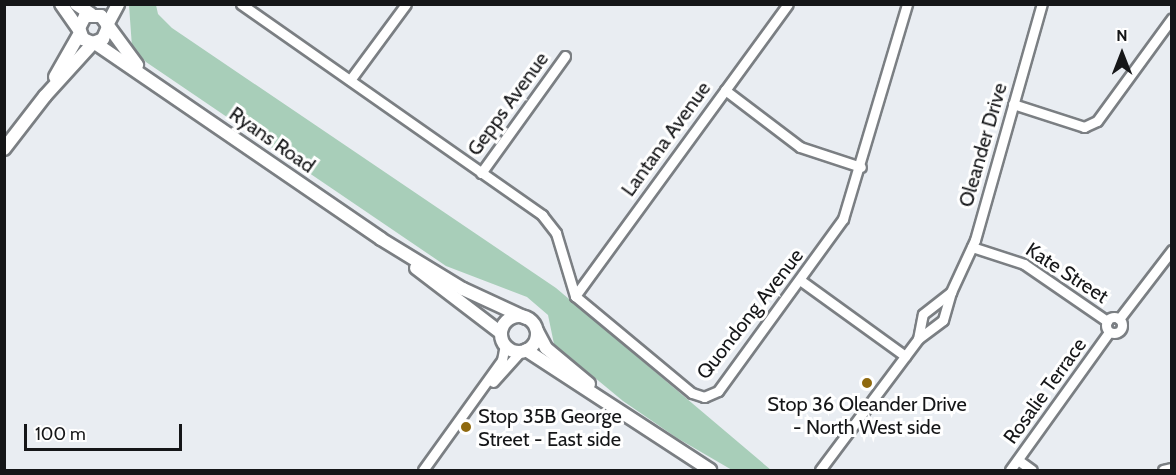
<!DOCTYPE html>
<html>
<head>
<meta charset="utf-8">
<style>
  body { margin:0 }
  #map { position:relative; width:1176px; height:475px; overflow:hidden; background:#e9edf2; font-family:Cabin,sans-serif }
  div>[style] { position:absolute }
  .green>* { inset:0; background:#a8ceb9 }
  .roads { filter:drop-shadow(2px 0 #7b7f83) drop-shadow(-2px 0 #7b7f83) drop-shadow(0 2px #7b7f83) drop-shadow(0 -2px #7b7f83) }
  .street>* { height:9px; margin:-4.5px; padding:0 4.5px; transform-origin:4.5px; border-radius:4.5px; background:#fff }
  .street>.ring { margin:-4.5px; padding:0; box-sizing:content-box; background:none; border:9px solid #fff; border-radius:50% }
  .secondary>* { height:12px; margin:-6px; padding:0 6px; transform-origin:6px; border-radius:6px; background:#fff }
  .secondary>.ring { margin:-6px; padding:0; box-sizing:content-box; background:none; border:12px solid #fff; border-radius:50% }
  .dots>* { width:16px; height:16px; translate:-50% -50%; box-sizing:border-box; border:3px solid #fff; border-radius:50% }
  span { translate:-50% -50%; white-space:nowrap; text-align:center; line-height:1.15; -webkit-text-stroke:6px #fff; paint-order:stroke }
  .street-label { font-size:20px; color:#151618 }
  .poi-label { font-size:20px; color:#151618 }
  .left { translate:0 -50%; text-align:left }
  .frame { position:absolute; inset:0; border:6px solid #151618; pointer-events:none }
  .north { position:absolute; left:1092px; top:24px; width:60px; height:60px; -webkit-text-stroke:4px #fff; paint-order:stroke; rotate:0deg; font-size:16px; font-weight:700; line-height:24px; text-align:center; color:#151618 }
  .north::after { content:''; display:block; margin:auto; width:21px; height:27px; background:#151618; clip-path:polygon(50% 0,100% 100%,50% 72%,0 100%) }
  .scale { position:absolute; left:24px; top:424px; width:158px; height:27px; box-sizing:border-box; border:3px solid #151618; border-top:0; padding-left:8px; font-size:18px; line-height:21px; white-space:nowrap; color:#151618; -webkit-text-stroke:4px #fff; paint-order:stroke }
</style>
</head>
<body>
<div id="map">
  <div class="green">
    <div style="clip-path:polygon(129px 5px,156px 5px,158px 14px,172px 28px,556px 288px,771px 470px,732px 470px,677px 438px,623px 401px,554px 344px,548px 315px,527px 297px,446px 266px,146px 62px,132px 47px)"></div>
  </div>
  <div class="roads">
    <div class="street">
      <div style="left:241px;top:4px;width:368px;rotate:35deg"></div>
      <div style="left:542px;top:215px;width:23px;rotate:52deg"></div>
      <div style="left:556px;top:233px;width:66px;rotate:73.2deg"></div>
      <div style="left:575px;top:296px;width:152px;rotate:39.7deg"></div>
      <div style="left:692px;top:393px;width:13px;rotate:18deg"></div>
      <div style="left:704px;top:397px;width:15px;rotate:-23deg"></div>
      <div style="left:718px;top:391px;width:213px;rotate:-54deg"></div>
      <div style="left:843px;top:219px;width:224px;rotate:-73.4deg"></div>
      <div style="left:350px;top:80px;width:94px;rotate:-53.6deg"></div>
      <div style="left:725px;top:90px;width:94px;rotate:37.2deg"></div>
      <div style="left:800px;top:147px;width:64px;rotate:18.2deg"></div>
      <div style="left:1013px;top:104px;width:75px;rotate:17.9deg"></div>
      <div style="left:1084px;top:127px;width:14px;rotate:-25deg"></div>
      <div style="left:1097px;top:121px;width:127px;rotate:-53.9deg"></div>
      <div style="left:481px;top:173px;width:144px;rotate:-54.3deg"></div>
      <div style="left:972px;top:247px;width:55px;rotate:18.1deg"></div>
      <div style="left:1024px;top:264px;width:101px;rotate:34.5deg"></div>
      <div style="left:800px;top:280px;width:130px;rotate:35.9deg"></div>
      <div style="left:575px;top:296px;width:361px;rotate:-53.9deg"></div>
      <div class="ring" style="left:1106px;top:317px;width:7px;height:7px"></div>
      <div style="left:1119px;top:319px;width:87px;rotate:-52.5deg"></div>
      <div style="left:918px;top:339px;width:25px;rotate:-79deg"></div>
      <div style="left:923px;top:314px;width:36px;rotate:-38deg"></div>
      <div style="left:493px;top:382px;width:40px;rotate:-48deg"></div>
      <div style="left:1018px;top:460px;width:17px;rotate:36deg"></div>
      <div style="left:423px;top:470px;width:135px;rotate:-54.3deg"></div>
      <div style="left:502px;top:360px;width:15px;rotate:-79deg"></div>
      <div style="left:820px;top:470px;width:164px;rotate:-53.2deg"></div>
      <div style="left:918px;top:339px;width:31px;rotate:-37deg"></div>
      <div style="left:943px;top:320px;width:29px;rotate:-74deg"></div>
      <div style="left:951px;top:292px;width:57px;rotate:-65.2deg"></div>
      <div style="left:975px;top:240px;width:245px;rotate:-74.2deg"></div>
      <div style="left:1010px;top:470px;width:170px;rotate:-54.3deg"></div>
      <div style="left:1163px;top:470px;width:9px;rotate:-13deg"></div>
    </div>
    <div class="secondary">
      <div style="left:61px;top:4px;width:32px;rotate:55deg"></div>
      <div style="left:76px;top:4px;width:18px;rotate:34deg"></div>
      <div style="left:107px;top:25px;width:24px;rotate:-62deg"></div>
      <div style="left:108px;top:27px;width:13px;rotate:113deg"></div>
      <div style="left:103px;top:39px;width:11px;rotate:158deg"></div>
      <div style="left:93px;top:43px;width:11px;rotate:-158deg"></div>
      <div style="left:83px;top:39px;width:12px;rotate:-110deg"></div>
      <div style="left:79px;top:28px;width:13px;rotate:-63deg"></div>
      <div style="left:85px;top:16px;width:16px"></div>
      <div style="left:101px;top:16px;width:61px;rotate:53.7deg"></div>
      <div style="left:95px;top:43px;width:347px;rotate:34.4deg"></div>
      <div style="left:381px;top:239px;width:96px;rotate:31.4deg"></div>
      <div style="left:463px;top:289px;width:69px;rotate:24.7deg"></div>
      <div style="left:55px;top:77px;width:51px;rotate:-60.4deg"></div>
      <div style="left:4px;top:149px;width:67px;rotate:-52.3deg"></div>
      <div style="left:45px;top:96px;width:72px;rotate:-47.8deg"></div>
      <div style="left:416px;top:268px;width:107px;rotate:37.4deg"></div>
      <div class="ring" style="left:501px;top:316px;width:24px;height:24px"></div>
      <div style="left:537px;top:331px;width:19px;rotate:62deg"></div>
      <div style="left:546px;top:348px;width:56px;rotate:39.9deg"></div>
      <div style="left:526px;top:350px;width:220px;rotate:33.1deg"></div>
    </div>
  </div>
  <div class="dots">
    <div style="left:867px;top:383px;background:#8f690e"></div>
    <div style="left:466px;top:427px;background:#8f690e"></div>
  </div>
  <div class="street-label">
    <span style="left:508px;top:104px;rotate:-54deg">Gepps Avenue</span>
    <span style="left:666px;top:139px;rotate:-54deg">Lantana Avenue</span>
    <span style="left:272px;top:140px;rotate:35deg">Ryans Road</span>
    <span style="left:983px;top:145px;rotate:-74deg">Oleander Drive</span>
    <span style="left:1067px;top:273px;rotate:33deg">Kate Street</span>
    <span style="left:750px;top:314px;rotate:-52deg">Quondong Avenue</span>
    <span style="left:1045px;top:391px;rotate:-54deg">Rosalie Terrace</span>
  </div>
  <div class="poi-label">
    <span style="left:867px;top:416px">Stop 36 Oleander Drive<br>- North West side</span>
    <span class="left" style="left:478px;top:428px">Stop 35B George<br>Street - East side</span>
  </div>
  <div class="frame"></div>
  <div class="north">N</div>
  <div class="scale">100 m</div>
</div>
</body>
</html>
